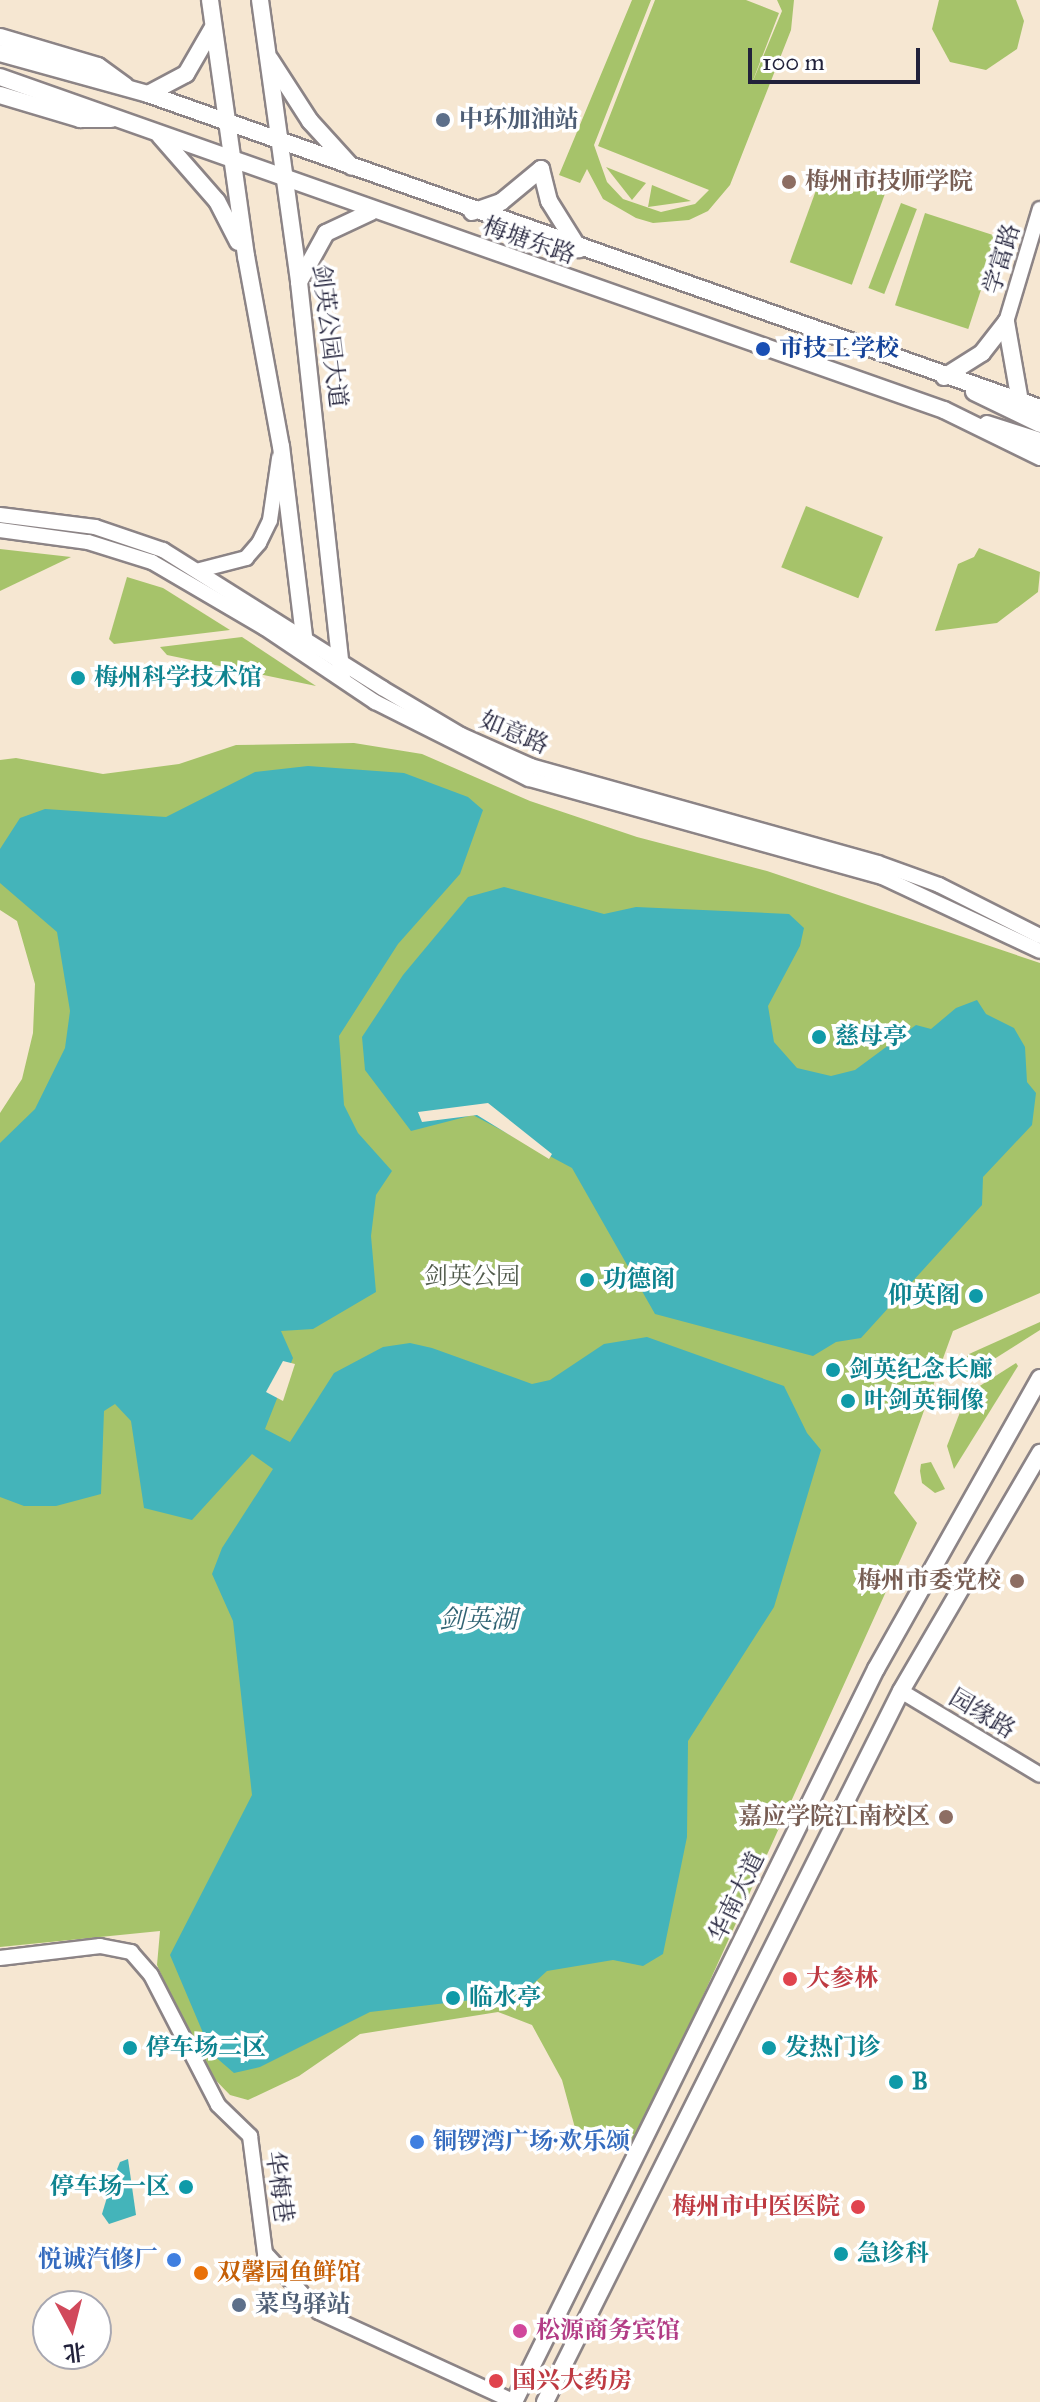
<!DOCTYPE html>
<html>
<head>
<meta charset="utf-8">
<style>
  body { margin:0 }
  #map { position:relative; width:1040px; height:2402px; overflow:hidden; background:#f6e7d2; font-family:"IM FELL Great Primer","Noto Serif SC",serif }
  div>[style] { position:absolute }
  .green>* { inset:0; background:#a6c36a; transform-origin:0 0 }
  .water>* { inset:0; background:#44b4ba }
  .pier>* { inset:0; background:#f6e7d2 }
  .roads { filter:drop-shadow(2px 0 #8c8486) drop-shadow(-2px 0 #8c8486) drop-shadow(0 2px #8c8486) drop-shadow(0 -2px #8c8486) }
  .tertiary>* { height:14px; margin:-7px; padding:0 7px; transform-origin:7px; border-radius:7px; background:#fff }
  .primary>* { height:16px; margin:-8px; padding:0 8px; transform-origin:8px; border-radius:8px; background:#fff }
  .dots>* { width:22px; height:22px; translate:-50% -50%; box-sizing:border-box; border:4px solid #fff; border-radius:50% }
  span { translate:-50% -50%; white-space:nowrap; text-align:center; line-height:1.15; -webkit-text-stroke:7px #fff; paint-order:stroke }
  .service-label { font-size:24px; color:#4e5e75; font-weight:700 }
  .left { translate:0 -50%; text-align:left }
  .education-label { font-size:24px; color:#785e54; font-weight:700 }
  .right { translate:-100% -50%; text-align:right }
  .street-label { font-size:24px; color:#22223b }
  .transit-label { font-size:24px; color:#164399; font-weight:700 }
  .culture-label { font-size:24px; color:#0d838f; font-weight:700 }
  .park-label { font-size:24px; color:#505a4b }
  .health-label { font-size:24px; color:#be3a42; font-weight:700 }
  .shop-label { font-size:24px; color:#366cbe; font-weight:700 }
  .food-label { font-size:24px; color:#c56008; font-weight:700 }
  .hotel-label { font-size:24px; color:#b23c85; font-weight:700 }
  .water-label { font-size:26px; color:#316474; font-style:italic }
  .north { position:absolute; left:32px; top:2290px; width:80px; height:80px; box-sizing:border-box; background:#fff; border:2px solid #a7a7b1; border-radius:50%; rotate:173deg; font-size:22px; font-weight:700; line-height:32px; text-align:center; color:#22223b }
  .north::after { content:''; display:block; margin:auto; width:28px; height:36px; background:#d1495b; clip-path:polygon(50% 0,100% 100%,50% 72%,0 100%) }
  .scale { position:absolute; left:748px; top:48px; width:172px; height:36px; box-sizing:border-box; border:4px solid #22223b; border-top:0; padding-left:10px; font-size:24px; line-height:28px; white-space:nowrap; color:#22223b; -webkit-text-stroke:6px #fff; paint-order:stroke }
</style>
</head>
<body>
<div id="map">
  <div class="green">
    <div style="clip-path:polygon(632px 0,651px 0,594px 145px,607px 182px,623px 199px,661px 212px,695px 204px,709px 190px,598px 146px,655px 0,746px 0,779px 13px,750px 88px,782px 11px,777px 0,794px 0,791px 30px,730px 185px,708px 211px,689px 220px,653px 223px,636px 218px,603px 199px,587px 169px,580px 183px,559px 175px)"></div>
    <div style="clip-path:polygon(939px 0,1016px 0,1024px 21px,1017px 49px,986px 70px,950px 62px,932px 29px)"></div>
    <div style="clip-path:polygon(606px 167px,646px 183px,632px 200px)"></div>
    <div style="left:823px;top:171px;width:66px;height:97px;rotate:20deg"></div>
    <div style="clip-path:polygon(652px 185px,691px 201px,648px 207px)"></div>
    <div style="left:901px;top:203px;width:17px;height:91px;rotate:21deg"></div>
    <div style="left:925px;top:213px;width:77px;height:97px;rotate:18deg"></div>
    <div style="left:806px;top:506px;width:83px;height:66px;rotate:22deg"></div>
    <div style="clip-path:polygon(979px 548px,1040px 572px,1038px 592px,997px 623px,935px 631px,958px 564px,974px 557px)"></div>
    <div style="clip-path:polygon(0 549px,71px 557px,0 591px)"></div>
    <div style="clip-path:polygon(127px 577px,163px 588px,230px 630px,114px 644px,109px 639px)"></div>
    <div style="clip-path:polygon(242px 637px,316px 686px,167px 655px,160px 647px)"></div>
    <div style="clip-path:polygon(354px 743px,422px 754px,530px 801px,637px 837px,767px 871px,1040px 963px,1040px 1293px,953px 1331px,894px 1493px,917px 1523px,637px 2142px,575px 2128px,562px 2080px,532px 2025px,498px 2012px,360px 2034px,299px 2076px,248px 2100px,230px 2095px,202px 2066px,157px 1965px,160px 1931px,0 1947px,0 1113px,22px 1079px,33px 1033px,35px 984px,17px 921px,0 910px,0 760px,16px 758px,103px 774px,179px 764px,236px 745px)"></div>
    <div style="clip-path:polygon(1040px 1322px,1040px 1330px,961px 1380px,959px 1368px,969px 1354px)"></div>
    <div style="clip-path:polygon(1016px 1363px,1018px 1366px,954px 1469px,947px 1446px,967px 1394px)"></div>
    <div style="clip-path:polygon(931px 1462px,945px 1489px,935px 1493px,922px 1483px,920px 1471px,921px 1464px)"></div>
  </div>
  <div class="water">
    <div style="clip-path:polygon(308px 766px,404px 773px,468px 797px,483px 810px,460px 874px,398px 944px,339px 1036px,344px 1105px,358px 1133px,392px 1171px,376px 1195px,371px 1236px,376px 1292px,313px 1329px,281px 1331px,293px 1358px,265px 1429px,290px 1442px,334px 1373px,383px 1347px,410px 1343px,432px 1348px,532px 1384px,550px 1380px,604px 1344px,647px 1337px,784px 1386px,807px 1433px,821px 1450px,774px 1607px,688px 1741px,687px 1837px,663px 1954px,643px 1966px,613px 1960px,547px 1971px,522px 1994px,370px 2012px,260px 2067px,234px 2073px,212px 2054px,170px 1955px,252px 1795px,233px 1621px,212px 1574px,222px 1548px,273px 1469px,252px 1454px,192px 1520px,144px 1508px,131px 1421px,115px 1404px,104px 1411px,101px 1494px,56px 1506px,24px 1506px,0 1497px,0 1143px,35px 1109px,65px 1048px,70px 1011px,57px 932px,0 883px,0 849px,20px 818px,45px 809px,166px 817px,255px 772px)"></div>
    <div style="clip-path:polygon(504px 887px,604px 914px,636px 907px,789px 914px,804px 928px,800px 946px,768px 1006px,774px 1042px,797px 1068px,831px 1076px,855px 1070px,916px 1025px,931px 1029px,956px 1008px,977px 1000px,986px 1014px,1014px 1028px,1025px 1047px,1027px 1082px,1036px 1093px,1032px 1125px,983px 1177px,982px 1205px,861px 1338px,836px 1342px,813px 1356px,655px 1314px,572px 1168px,473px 1115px,411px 1131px,365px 1070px,362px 1037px,403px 975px,468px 897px)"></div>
    <div style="clip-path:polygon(128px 2159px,136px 2215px,109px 2224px,102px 2214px,111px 2184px,120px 2162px)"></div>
  </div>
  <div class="pier">
    <div style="clip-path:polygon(488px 1103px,552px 1154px,549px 1159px,477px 1115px,422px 1122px,418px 1112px)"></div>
    <div style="clip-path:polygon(283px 1361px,295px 1364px,283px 1401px,266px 1392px)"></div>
  </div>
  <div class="roads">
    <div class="tertiary">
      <div style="left:1006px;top:322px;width:118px;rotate:-73.3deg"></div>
      <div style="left:0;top:515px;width:96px;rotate:7.2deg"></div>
      <div style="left:95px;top:527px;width:72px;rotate:18.7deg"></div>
      <div style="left:163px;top:550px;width:259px;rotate:32.2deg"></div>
      <div style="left:382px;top:688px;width:92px;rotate:30.7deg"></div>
      <div style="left:461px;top:735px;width:77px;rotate:23.9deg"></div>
      <div style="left:531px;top:766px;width:360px;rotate:15.6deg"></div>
      <div style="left:878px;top:863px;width:65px;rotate:19.8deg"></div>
      <div style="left:939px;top:885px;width:113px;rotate:26.8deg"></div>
      <div style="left:0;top:530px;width:89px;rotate:7.8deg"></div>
      <div style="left:88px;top:542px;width:67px;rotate:17.4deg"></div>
      <div style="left:152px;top:562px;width:131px;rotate:30.3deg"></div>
      <div style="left:265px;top:628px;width:133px;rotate:33.9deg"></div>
      <div style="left:375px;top:702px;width:172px;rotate:26.6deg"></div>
      <div style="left:529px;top:779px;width:366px;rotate:15.5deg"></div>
      <div style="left:882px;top:877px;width:174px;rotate:25.1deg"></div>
      <div style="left:200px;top:570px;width:48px;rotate:-14.6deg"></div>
      <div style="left:246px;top:558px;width:20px;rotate:-49deg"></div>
      <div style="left:259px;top:543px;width:25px;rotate:-64deg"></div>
      <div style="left:270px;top:520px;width:63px;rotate:-81.7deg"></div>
      <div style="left:901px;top:1691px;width:162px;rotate:31.1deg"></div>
      <div style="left:0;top:1958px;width:101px;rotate:-6.8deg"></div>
      <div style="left:100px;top:1946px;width:32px;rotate:11deg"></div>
      <div style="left:131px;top:1952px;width:30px;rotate:49deg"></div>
      <div style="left:151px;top:1975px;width:146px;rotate:62.7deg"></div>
      <div style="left:218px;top:2105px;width:45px;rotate:44.1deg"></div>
      <div style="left:250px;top:2136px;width:118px;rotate:82.7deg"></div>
      <div style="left:265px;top:2253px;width:80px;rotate:47.5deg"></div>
      <div style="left:319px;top:2312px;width:216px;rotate:24.7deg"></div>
    </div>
    <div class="primary">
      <div style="left:210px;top:0;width:259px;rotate:82deg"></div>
      <div style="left:246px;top:256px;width:193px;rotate:79.6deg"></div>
      <div style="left:281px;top:446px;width:209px;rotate:83.1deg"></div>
      <div style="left:260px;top:0;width:285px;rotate:82.1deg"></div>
      <div style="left:299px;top:282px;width:398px;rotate:83.8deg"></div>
      <div style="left:0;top:37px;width:102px;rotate:16.5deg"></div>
      <div style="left:98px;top:66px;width:34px;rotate:36deg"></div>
      <div style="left:0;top:53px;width:154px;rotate:15.5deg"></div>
      <div style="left:148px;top:94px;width:946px;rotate:19.39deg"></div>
      <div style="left:270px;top:59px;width:74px;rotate:57.2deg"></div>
      <div style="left:310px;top:121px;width:62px;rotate:47.6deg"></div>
      <div style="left:0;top:77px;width:1001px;rotate:19.43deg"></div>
      <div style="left:944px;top:410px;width:107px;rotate:26.1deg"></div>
      <div style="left:148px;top:94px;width:43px;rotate:-27.8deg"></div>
      <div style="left:186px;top:74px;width:52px;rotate:-60deg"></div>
      <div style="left:0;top:95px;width:84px;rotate:16.7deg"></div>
      <div style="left:80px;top:119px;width:31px"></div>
      <div style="left:160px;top:136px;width:86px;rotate:48.8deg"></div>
      <div style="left:217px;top:201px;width:46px;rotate:62.9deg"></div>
      <div style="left:541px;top:169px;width:33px;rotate:76deg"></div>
      <div style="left:549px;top:201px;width:57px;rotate:58deg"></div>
      <div style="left:472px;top:212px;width:31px;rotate:-19deg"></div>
      <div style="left:501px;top:202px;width:52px;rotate:-39.5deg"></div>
      <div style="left:299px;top:282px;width:56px;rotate:-61.1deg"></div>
      <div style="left:326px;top:233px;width:50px;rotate:-25deg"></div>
      <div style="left:1006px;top:322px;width:75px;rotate:80deg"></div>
      <div style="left:944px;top:377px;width:45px;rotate:-32.3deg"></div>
      <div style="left:982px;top:353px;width:39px;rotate:-52deg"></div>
      <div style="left:974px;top:392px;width:73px;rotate:25.9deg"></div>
      <div style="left:987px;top:424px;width:56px;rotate:17.8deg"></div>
      <div style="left:514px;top:2402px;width:818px;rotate:-63.72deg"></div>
      <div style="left:876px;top:1669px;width:334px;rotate:-60.6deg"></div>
      <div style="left:545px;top:2402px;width:795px;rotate:-63.4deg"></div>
      <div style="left:901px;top:1691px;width:276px;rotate:-59.7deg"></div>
    </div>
  </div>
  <div class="dots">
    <div style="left:443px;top:120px;background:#5c6f8a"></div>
    <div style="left:789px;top:182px;background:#8d6e63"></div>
    <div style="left:763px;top:349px;background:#1a4fb4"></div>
    <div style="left:78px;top:678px;background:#0f9aa8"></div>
    <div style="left:819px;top:1037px;background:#0f9aa8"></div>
    <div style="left:587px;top:1280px;background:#0f9aa8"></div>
    <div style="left:976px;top:1296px;background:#0f9aa8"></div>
    <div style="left:833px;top:1370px;background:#0f9aa8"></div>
    <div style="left:848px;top:1401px;background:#0f9aa8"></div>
    <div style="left:1017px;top:1581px;background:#8d6e63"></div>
    <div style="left:946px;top:1817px;background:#8d6e63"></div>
    <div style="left:790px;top:1979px;background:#e0444e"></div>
    <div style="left:453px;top:1998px;background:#0f9aa8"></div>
    <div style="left:130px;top:2048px;background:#0f9aa8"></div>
    <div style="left:769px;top:2048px;background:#0f9aa8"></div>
    <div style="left:896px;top:2082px;background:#0f9aa8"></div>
    <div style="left:417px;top:2142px;background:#3f7fe0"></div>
    <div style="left:186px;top:2187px;background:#0f9aa8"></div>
    <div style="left:858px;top:2207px;background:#e0444e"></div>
    <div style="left:841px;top:2254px;background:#0f9aa8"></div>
    <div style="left:174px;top:2260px;background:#3f7fe0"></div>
    <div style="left:201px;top:2273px;background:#e8710a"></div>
    <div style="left:239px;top:2305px;background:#5c6f8a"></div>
    <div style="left:520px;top:2331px;background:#d1479c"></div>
    <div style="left:496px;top:2381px;background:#e0444e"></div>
  </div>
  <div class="service-label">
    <span class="left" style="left:459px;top:120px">中环加油站</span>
    <span class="left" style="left:255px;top:2305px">菜鸟驿站</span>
  </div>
  <div class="education-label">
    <span class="left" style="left:805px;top:182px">梅州市技师学院</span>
    <span class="right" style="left:1001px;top:1581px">梅州市委党校</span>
    <span class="right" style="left:930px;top:1817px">嘉应学院江南校区</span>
  </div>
  <div class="street-label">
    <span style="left:529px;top:241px;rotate:19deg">梅塘东路</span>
    <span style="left:1002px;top:259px;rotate:-73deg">学富路</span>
    <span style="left:329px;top:336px;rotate:83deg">剑英公园大道</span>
    <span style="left:514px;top:733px;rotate:23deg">如意路</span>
    <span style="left:982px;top:1714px;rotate:31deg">园缘路</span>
    <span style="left:737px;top:1897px;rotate:-64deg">华南大道</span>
    <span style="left:279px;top:2187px;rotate:82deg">华梅巷</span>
  </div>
  <div class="transit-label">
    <span class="left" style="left:779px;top:349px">市技工学校</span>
  </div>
  <div class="culture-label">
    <span class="left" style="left:94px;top:678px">梅州科学技术馆</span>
    <span class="left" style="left:835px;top:1037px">慈母亭</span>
    <span class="left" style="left:603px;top:1280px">功德阁</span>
    <span class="right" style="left:960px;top:1296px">仰英阁</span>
    <span class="left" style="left:849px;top:1370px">剑英纪念长廊</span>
    <span class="left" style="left:864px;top:1401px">叶剑英铜像</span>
    <span class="left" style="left:469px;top:1998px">临水亭</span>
    <span class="left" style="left:146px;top:2048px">停车场二区</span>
    <span class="left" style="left:785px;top:2048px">发热门诊</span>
    <span class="left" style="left:912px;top:2082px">B</span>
    <span class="right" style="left:170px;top:2187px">停车场一区</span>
    <span class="left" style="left:857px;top:2254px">急诊科</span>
  </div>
  <div class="park-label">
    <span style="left:472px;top:1277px">剑英公园</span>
  </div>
  <div class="health-label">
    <span class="left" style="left:806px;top:1979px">大参林</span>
    <span class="right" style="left:840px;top:2207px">梅州市中医医院</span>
    <span class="left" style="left:512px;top:2381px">国兴大药房</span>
  </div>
  <div class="shop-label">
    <span class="left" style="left:433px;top:2142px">铜锣湾广场·欢乐颂</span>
    <span class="right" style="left:158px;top:2260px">悦诚汽修厂</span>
  </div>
  <div class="food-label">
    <span class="left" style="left:217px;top:2273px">双馨园鱼鲜馆</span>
  </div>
  <div class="hotel-label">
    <span class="left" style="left:536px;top:2331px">松源商务宾馆</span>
  </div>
  <div class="water-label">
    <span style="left:478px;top:1620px">剑英湖</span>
  </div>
  <div class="north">北</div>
  <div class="scale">100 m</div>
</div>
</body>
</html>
